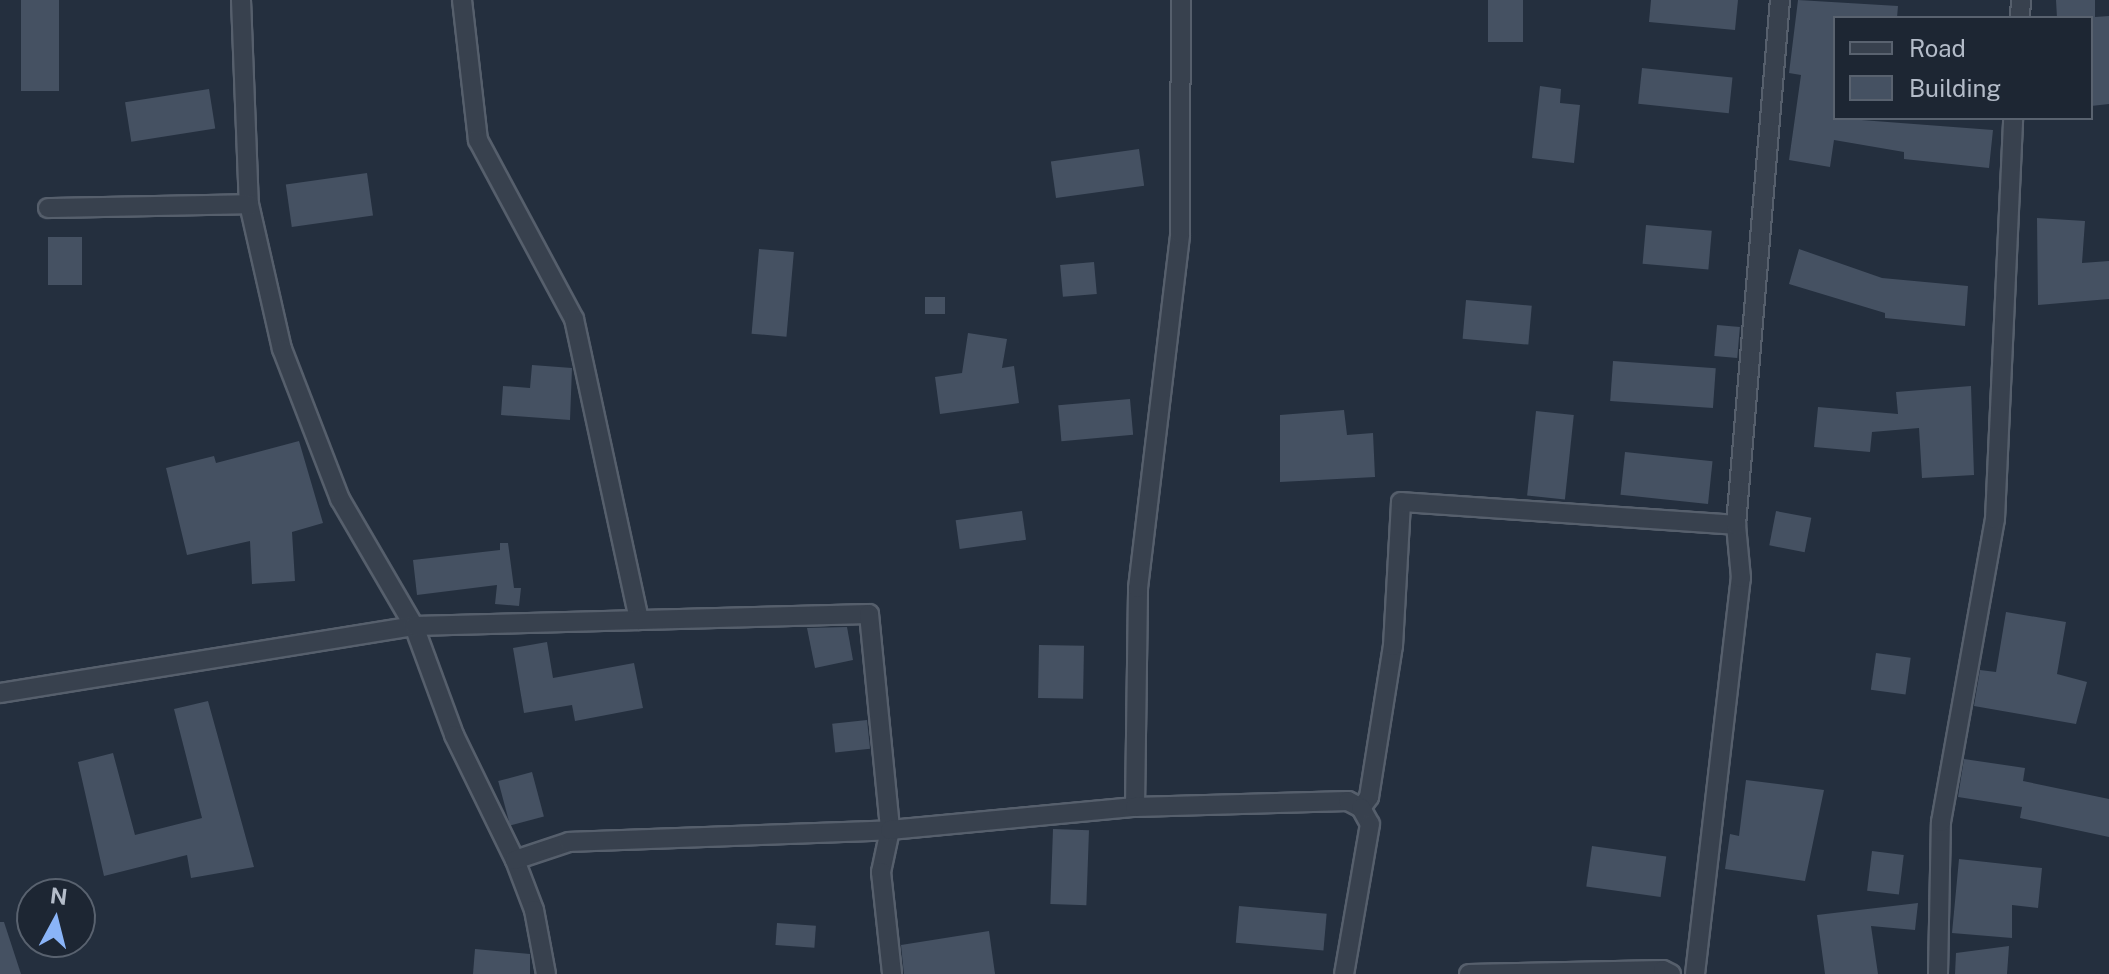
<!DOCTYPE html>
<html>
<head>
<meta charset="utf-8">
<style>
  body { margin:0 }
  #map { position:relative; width:2109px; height:974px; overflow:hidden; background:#242f3e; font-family:"Public Sans",sans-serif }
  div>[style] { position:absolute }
  .building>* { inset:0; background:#455162; transform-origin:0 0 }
  .roads { filter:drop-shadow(2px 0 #565f6c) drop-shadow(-2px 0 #565f6c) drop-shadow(0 2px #565f6c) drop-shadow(0 -2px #565f6c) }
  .minor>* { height:18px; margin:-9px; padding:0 9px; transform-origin:9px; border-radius:9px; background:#38414e }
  span { translate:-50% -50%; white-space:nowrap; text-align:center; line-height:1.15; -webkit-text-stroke:8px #1d2633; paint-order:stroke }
  .legend { position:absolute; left:1833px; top:16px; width:260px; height:104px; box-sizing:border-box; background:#1d2633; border:2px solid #59626f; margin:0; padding:10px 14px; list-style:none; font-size:24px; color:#b4bcc9 }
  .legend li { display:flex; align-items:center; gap:16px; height:40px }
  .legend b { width:40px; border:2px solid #59626f }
  .north { position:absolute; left:16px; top:878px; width:80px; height:80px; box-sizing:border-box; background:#1d2633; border:2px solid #59626f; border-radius:50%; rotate:7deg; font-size:22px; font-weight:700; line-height:32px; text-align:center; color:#b4bcc9 }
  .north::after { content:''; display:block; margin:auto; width:28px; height:36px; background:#8ab4f8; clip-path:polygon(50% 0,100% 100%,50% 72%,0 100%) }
</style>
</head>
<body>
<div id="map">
  <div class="building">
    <div style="left:21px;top:0;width:38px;height:91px"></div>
    <div style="left:1488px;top:0;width:35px;height:42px"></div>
    <div style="clip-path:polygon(1651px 0,1738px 0,1735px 30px,1649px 22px)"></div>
    <div style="clip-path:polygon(1798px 0,1898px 6px,1897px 18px,1835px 18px,1835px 118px,1993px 130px,1989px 168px,1904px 159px,1904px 152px,1834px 140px,1830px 167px,1789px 160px,1801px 75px,1789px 73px)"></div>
    <div style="clip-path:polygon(2056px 0,2095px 0,2095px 17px,2109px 16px,2109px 104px,2091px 106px,2091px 18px,2057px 18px)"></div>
    <div style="left:1642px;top:68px;width:91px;height:36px;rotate:6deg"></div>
    <div style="clip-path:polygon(1540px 86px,1561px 89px,1560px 103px,1580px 105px,1574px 163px,1532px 158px)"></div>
    <div style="left:209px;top:89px;width:40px;height:85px;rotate:81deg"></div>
    <div style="left:1139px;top:149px;width:37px;height:89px;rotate:82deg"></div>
    <div style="left:367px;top:173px;width:43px;height:82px;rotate:82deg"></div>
    <div style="clip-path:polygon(2037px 218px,2085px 221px,2082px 263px,2109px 261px,2109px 299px,2038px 305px)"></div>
    <div style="left:1646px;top:225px;width:66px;height:39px;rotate:5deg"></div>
    <div style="left:48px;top:237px;width:34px;height:48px"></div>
    <div style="left:759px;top:249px;width:35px;height:85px;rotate:5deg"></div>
    <div style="clip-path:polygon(1799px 249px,1882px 278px,1968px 286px,1965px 326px,1885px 318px,1885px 313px,1789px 284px)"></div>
    <div style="left:1094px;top:262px;width:32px;height:34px;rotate:85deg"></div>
    <div style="left:925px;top:297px;width:20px;height:17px"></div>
    <div style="left:1466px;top:300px;width:66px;height:39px;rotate:5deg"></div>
    <div style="left:1717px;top:325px;width:23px;height:31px;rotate:5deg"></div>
    <div style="clip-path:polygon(968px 333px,1007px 339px,1002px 368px,1014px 366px,1019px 403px,940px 414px,935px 377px,962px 373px)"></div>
    <div style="left:1613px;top:361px;width:103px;height:40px;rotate:4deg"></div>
    <div style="clip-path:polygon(532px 365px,572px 368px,570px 420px,501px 415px,503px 386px,530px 388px)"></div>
    <div style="clip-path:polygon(1971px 386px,1974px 475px,1922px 478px,1919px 428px,1872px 432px,1870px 452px,1814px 447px,1818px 407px,1898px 414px,1896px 392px)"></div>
    <div style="left:1130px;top:399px;width:36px;height:72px;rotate:85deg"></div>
    <div style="clip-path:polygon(1344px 410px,1347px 435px,1373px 433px,1375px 477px,1280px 482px,1280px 415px)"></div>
    <div style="left:1536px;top:411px;width:38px;height:85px;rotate:6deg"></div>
    <div style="clip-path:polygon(299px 441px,323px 523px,292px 532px,295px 581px,252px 584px,250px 541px,187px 555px,166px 468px,214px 456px,216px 463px)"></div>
    <div style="left:1625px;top:452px;width:88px;height:43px;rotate:6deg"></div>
    <div style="left:1022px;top:511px;width:29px;height:67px;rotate:82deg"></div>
    <div style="left:1776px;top:511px;width:36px;height:35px;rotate:11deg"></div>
    <div style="clip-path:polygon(500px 543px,508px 543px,514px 588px,521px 588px,519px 606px,495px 604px,497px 585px,417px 595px,413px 560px,500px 550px)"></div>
    <div style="clip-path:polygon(2006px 612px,2066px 622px,2057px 674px,2087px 682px,2076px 724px,1974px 706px,1980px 670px,1996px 672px)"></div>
    <div style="clip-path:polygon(847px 627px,853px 660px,815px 668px,807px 628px)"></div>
    <div style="clip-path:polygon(547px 642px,553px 678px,634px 663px,643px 708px,575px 721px,572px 705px,524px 713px,513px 648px)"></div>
    <div style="left:1039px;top:645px;width:45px;height:53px;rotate:1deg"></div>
    <div style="left:1876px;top:653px;width:35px;height:37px;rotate:8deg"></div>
    <div style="clip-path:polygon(208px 701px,254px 867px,191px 878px,187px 855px,104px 876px,78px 762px,113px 753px,135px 835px,202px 818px,174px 709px)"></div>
    <div style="left:867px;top:720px;width:29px;height:35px;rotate:84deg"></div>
    <div style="clip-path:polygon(1964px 759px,2025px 768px,2023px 781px,2109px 799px,2109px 837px,2020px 818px,2022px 807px,1958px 797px)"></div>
    <div style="left:532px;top:772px;width:46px;height:35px;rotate:75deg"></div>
    <div style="clip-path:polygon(1746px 780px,1824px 790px,1805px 881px,1725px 869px,1730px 834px,1739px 836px)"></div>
    <div style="left:1053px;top:829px;width:36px;height:75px;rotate:2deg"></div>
    <div style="left:1592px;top:846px;width:75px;height:41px;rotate:8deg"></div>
    <div style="left:1872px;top:851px;width:32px;height:40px;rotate:7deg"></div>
    <div style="clip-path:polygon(1959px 859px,2042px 868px,2038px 908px,2012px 905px,2012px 938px,1952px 933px)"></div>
    <div style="clip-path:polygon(1918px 903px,1915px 930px,1871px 926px,1878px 974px,1825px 974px,1817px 915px)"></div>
    <div style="left:1239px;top:906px;width:88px;height:37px;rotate:5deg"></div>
    <div style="clip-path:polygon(0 922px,4px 922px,21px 974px,0 974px)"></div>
    <div style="left:777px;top:923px;width:39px;height:22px;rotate:4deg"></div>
    <div style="clip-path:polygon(989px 931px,995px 974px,904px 974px,901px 945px)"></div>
    <div style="clip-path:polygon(2009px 946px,2007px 974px,1955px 974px,1956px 953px)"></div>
    <div style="clip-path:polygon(475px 949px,530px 954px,530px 974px,473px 974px)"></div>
  </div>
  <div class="roads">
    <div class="minor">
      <div style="left:241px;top:0;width:204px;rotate:87.8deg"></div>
      <div style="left:249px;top:204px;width:149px;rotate:77.2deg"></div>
      <div style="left:282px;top:349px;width:161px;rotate:68.9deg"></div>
      <div style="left:340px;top:499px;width:147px;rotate:59.8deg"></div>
      <div style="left:414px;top:626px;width:116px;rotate:69.8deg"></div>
      <div style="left:454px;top:735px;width:139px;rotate:64deg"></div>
      <div style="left:515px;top:860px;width:53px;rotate:69.2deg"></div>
      <div style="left:534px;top:910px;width:65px;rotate:79.4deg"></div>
      <div style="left:462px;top:0;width:141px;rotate:83.5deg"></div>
      <div style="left:478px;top:140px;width:203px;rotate:61.8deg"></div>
      <div style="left:574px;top:319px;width:308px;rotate:77.8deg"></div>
      <div style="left:2020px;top:18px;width:18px;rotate:-87deg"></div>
      <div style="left:48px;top:208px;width:201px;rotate:-1.1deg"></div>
      <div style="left:0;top:693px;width:419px;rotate:-9.2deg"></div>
      <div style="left:414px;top:626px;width:455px;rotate:-1.5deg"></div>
      <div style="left:869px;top:614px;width:217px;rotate:84.4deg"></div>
      <div style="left:890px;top:830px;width:43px;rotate:102.1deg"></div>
      <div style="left:881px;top:872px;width:103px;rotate:83.8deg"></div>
      <div style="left:1135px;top:807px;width:219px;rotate:-89.2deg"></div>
      <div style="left:1138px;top:588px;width:356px;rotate:-83.2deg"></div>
      <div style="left:1180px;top:234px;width:234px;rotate:-89.8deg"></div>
      <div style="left:1361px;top:808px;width:14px;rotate:-54deg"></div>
      <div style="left:1369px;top:797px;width:153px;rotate:-81deg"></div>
      <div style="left:1393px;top:646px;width:144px;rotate:-86.8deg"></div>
      <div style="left:1401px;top:502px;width:336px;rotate:3.9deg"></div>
      <div style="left:515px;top:860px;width:57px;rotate:-18.4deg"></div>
      <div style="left:569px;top:842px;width:321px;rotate:-2.1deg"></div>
      <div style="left:890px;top:830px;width:246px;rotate:-5.4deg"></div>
      <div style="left:1135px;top:807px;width:213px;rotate:-1.6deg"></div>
      <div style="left:1348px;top:801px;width:15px;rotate:28deg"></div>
      <div style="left:1361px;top:808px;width:18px;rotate:61deg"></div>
      <div style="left:1370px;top:824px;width:152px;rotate:99.8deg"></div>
      <div style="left:1469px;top:974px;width:194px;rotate:-1.2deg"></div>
      <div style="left:1663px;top:970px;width:9px;rotate:27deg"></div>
      <div style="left:1695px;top:974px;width:399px;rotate:-83.4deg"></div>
      <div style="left:1741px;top:578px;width:53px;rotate:-95.4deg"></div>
      <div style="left:1736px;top:525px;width:527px;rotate:-85.21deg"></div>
      <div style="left:1938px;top:974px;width:152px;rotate:-88.9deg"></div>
      <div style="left:1941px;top:822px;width:308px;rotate:-79.9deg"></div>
      <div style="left:1995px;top:519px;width:401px;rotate:-87.4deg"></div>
    </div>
  </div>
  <ul class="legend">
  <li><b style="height:10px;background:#38414e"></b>Road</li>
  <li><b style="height:22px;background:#455162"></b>Building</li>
  </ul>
  <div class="north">N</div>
</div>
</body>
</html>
